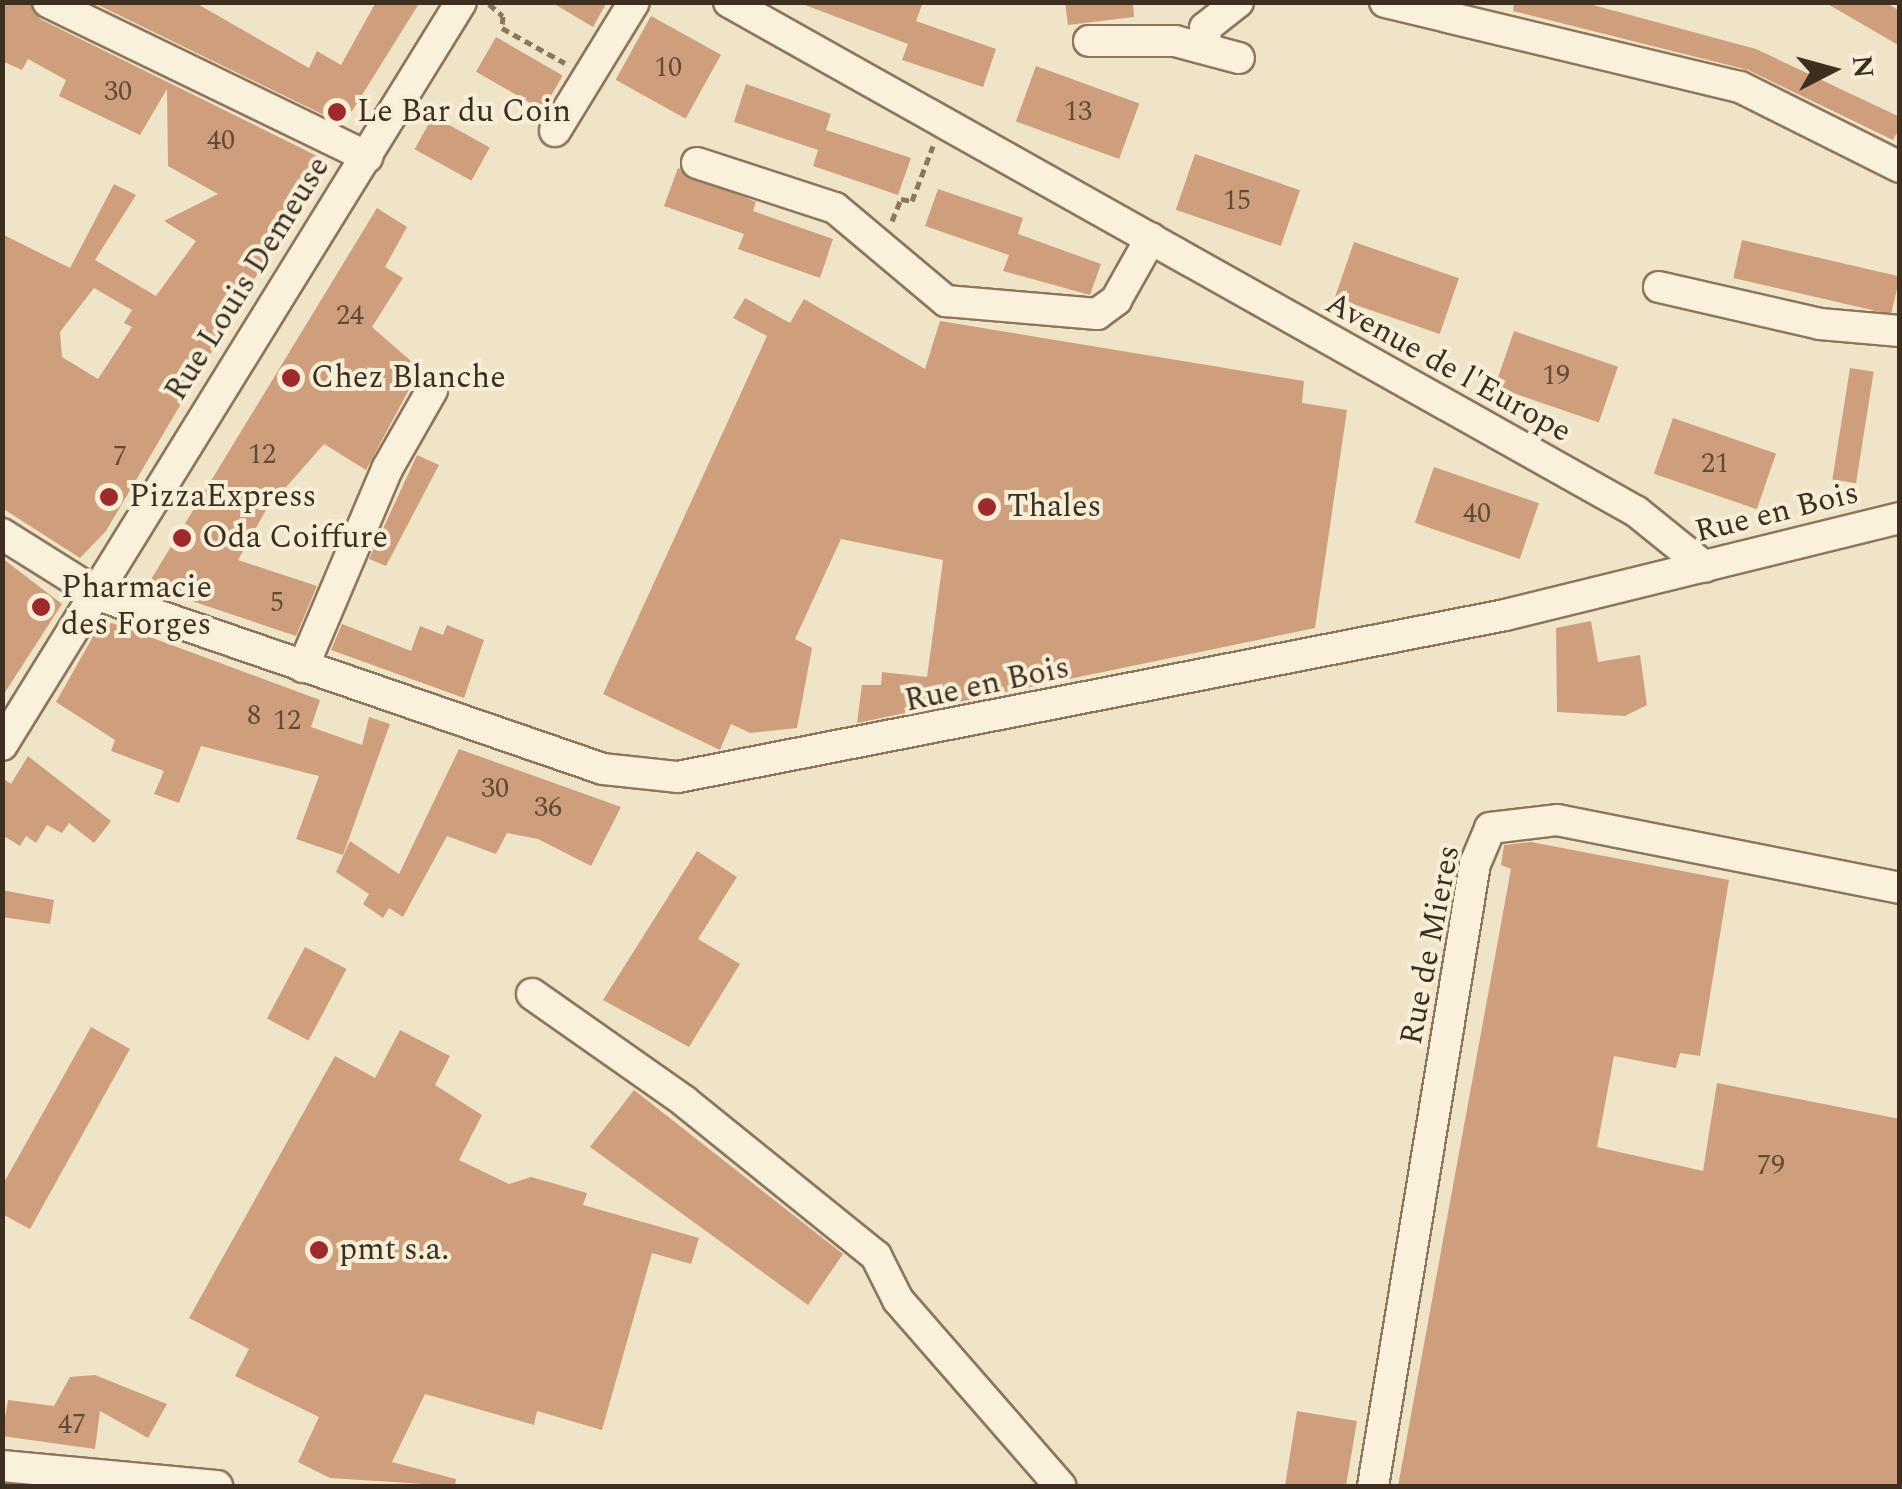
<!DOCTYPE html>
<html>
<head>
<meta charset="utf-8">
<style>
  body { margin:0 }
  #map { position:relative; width:1902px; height:1489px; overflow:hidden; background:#f0e4c8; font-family:Spectral,serif }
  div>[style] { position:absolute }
  .building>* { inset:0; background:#cf9f7d; transform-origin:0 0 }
  .path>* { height:5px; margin-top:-2.5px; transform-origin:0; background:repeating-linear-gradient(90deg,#8d765c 0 8px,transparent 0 13px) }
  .roads { filter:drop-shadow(2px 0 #8d765c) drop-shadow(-2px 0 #8d765c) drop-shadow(0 2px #8d765c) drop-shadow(0 -2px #8d765c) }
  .minor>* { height:30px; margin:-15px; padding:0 15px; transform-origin:15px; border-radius:15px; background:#faf1dc }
  .dots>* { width:28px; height:28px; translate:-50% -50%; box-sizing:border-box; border:5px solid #f7eed8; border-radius:50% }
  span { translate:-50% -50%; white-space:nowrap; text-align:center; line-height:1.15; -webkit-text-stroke:8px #f7eed8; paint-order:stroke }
  .number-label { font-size:28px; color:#624a37 }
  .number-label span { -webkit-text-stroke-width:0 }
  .poi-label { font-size:32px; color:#3d2e20 }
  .left { translate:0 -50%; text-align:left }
  .street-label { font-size:32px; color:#3d2e20 }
  .frame { position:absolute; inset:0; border:5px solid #3d2e20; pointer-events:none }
  .north { position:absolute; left:1782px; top:20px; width:100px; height:100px; -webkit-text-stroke:8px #f7eed8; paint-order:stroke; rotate:84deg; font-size:28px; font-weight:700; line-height:40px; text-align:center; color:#3d2e20 }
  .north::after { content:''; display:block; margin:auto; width:35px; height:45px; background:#3d2e20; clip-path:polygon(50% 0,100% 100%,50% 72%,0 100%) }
</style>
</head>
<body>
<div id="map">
  <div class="building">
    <div style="clip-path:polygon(evenodd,2px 2px,29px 2px,40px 19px,317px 156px,320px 168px,106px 531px,80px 558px,2px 508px,2px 234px,70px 268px,114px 184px,136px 195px,95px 260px,156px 296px,196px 241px,164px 221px,218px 194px,168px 166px,167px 89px,140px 135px,59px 96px,66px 80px,28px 59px,22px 70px,2px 61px,2px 2px,94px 288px,132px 310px,124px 323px,132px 327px,98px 379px,62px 357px,60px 332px,94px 288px)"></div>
    <div style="clip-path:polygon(92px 2px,194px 2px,309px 68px,317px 51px,341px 65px,376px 2px,420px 2px,352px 111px,332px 119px)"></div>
    <div style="clip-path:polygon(551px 2px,607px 2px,593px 27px)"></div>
    <div style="clip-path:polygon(797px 2px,923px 2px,916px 21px,996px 49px,983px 87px,902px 60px,908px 44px)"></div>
    <div style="clip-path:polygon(1065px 2px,1133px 2px,1134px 17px,1068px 25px)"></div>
    <div style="clip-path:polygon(1514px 2px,1582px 2px,1756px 49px,1900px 117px,1900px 128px,1893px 140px,1748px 70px,1513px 11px)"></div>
    <div style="clip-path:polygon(1824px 2px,1885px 2px,1900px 11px,1900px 46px)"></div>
    <div style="left:651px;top:16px;width:80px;height:73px;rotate:29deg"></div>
    <div style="left:496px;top:37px;width:77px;height:40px;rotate:30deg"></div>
    <div style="left:1036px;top:66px;width:110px;height:59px;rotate:20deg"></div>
    <div style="clip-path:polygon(746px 84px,831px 114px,826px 130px,911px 158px,898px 195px,813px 166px,818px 150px,734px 122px)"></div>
    <div style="left:433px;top:116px;width:65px;height:38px;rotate:29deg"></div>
    <div style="left:1195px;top:154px;width:111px;height:59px;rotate:19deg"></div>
    <div style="clip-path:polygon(678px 168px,756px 202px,753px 211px,833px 239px,820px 278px,738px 249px,744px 234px,664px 206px)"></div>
    <div style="clip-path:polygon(938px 189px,1023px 218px,1018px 234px,1101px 264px,1090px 295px,1003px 271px,1009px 255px,925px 226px)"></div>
    <div style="clip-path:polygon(377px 208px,407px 227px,385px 267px,403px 278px,372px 327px,420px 369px,366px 470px,324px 444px,266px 510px,238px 560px,317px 586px,296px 636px,147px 586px)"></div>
    <div style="left:1742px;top:240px;width:162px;height:39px;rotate:13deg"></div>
    <div style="left:1354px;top:242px;width:111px;height:59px;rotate:19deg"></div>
    <div style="clip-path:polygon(745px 298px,790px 323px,804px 299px,925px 369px,940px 321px,1304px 381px,1302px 403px,1347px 410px,1315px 628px,857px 723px,862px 685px,881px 685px,882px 672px,927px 677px,943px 560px,841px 539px,795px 639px,812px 648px,797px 728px,750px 733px,731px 724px,720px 750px,603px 694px,767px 336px,733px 318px)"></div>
    <div style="left:1514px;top:331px;width:110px;height:59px;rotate:19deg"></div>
    <div style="left:1850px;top:368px;width:24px;height:113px;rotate:9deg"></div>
    <div style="left:1673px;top:418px;width:109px;height:59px;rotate:19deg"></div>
    <div style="clip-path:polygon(417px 455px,439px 465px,386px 566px,369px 559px)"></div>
    <div style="left:1434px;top:467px;width:111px;height:59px;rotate:19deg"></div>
    <div style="clip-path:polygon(2px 558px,62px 604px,2px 697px)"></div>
    <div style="clip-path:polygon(1591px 621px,1598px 662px,1640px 655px,1647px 705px,1625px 716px,1557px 712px,1556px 628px)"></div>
    <div style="clip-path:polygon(112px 623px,320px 700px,311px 727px,362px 745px,369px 717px,390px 724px,343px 855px,296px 839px,319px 776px,201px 746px,179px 803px,154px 794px,164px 771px,111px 751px,115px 740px,56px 702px,99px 626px)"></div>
    <div style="clip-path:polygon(342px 624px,411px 651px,420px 626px,443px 635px,447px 625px,484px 640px,464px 698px,331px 650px)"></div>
    <div style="clip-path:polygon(459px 749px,621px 807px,591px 866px,538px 839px,507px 833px,496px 854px,447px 836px,403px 917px,389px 908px,383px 918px,363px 904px,369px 894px,336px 872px,350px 841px,399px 874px)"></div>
    <div style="clip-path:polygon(28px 756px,111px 821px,94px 843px,69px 823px,62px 833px,47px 825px,36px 843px,26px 836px,20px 846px,2px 835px,2px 778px,11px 784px)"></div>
    <div style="clip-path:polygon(1531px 842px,1729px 880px,1700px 1056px,1680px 1053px,1676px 1068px,1614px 1056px,1597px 1147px,1703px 1171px,1717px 1083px,1900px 1119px,1900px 1486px,1398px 1486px,1511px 869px,1501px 865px,1504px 845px)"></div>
    <div style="clip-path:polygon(697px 851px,737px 877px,698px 939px,740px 964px,689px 1047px,603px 1000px)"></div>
    <div style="clip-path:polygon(2px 890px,54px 900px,50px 924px,2px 917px)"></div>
    <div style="left:305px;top:947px;width:47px;height:81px;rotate:28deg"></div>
    <div style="clip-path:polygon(91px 1027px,130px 1049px,30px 1229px,2px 1214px,2px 1186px)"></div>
    <div style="clip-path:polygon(400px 1030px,450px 1056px,435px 1085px,482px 1115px,459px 1160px,509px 1184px,531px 1177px,587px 1193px,583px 1205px,699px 1238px,691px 1264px,652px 1253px,602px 1430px,537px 1411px,534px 1425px,425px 1394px,392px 1462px,456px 1479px,455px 1486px,330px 1478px,298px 1462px,319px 1417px,235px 1376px,249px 1349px,189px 1318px,335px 1056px,375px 1078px)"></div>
    <div style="clip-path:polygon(634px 1090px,843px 1254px,808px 1305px,590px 1147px)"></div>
    <div style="clip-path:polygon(95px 1375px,167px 1404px,148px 1438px,100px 1411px,95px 1449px,2px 1436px,8px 1400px,54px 1406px,70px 1377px)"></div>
    <div style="clip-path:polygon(1297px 1411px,1357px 1421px,1346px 1486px,1285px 1486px)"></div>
  </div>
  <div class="path">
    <div style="left:489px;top:4px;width:18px;rotate:41deg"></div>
    <div style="left:503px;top:16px;width:12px;rotate:95deg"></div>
    <div style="left:502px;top:28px;width:72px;rotate:29.1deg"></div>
    <div style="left:892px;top:221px;width:24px;rotate:-68deg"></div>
    <div style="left:901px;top:199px;width:11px;rotate:10deg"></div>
    <div style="left:912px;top:201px;width:59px;rotate:-69.1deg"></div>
  </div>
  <div class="roads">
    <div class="minor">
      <div style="left:48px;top:2px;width:355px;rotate:25.9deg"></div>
      <div style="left:729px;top:2px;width:1041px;rotate:29.32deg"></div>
      <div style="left:1637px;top:512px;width:87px;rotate:39deg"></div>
      <div style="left:1385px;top:2px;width:365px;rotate:13.5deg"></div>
      <div style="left:1740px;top:87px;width:179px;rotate:26.6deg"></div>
      <div style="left:1089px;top:41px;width:86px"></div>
      <div style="left:1175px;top:41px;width:66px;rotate:14.9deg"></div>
      <div style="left:1206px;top:47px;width:19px;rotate:-93deg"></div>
      <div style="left:1205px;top:28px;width:42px;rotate:-38.2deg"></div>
      <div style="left:555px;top:131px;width:151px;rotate:-58.5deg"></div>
      <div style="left:697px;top:163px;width:145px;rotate:18.1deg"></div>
      <div style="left:835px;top:208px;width:145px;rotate:40deg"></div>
      <div style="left:946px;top:301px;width:152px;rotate:4.9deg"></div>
      <div style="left:1097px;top:314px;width:24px;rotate:-36deg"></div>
      <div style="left:1116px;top:300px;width:71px;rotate:-60.6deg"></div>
      <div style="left:1659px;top:287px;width:165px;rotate:12.9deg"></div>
      <div style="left:1820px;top:324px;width:80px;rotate:5deg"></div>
      <div style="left:2px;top:534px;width:117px;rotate:32.1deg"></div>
      <div style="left:101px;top:596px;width:531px;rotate:19.02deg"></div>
      <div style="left:603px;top:769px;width:75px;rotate:6.1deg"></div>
      <div style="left:678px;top:777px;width:843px;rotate:-11.08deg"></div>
      <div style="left:1505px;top:615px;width:407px;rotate:-13.8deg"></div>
      <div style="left:303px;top:667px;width:215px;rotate:-67deg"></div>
      <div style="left:387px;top:469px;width:91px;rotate:-60.3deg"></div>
      <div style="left:2px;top:745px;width:873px;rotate:-58.29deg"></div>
      <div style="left:532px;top:994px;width:186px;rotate:35.1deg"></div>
      <div style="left:684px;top:1101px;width:247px;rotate:38.9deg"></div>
      <div style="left:876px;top:1256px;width:49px;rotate:63.4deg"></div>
      <div style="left:898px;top:1300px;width:247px;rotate:48.9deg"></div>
      <div style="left:2px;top:1466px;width:216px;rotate:5.3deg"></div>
      <div style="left:1373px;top:1486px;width:630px;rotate:-80.69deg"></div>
      <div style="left:1475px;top:864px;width:39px;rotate:-67deg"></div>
      <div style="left:1490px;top:828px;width:67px;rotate:-6.8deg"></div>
      <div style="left:1557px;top:820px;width:350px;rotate:11.2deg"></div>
    </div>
  </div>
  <div class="dots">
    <div style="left:337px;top:112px;background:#9e2a2b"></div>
    <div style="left:291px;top:378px;background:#9e2a2b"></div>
    <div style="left:109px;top:497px;background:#9e2a2b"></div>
    <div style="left:987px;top:507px;background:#9e2a2b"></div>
    <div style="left:182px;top:538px;background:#9e2a2b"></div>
    <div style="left:41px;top:607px;background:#9e2a2b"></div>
    <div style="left:319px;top:1250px;background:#9e2a2b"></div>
  </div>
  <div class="number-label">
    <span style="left:668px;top:68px">10</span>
    <span style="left:118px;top:92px">30</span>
    <span style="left:1078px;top:112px">13</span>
    <span style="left:221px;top:141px">40</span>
    <span style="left:1237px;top:201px">15</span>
    <span style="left:350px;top:316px">24</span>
    <span style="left:1556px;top:376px">19</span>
    <span style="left:262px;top:455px">12</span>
    <span style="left:120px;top:457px">7</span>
    <span style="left:1715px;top:464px">21</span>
    <span style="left:1477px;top:514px">40</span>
    <span style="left:277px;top:603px">5</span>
    <span style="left:254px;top:716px">8</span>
    <span style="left:287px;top:721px">12</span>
    <span style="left:495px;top:789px">30</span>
    <span style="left:548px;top:808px">36</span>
    <span style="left:1771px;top:1166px">79</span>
    <span style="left:72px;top:1425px">47</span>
  </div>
  <div class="poi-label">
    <span class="left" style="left:357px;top:112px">Le Bar du Coin</span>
    <span class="left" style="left:311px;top:378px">Chez Blanche</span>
    <span class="left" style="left:129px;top:497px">PizzaExpress</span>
    <span class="left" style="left:1007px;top:507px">Thales</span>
    <span class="left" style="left:202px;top:538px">Oda Coiffure</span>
    <span class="left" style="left:61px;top:607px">Pharmacie<br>des Forges</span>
    <span class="left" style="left:339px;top:1250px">pmt s.a.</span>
  </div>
  <div class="street-label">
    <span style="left:248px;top:279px;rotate:-58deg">Rue Louis Demeuse</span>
    <span style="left:1448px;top:368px;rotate:29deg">Avenue de l'Europe</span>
    <span style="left:1777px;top:513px;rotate:-14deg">Rue en Bois</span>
    <span style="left:987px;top:685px;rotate:-12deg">Rue en Bois</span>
    <span style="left:1431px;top:945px;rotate:-79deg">Rue de Mieres</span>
  </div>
  <div class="frame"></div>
  <div class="north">N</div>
</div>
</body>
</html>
